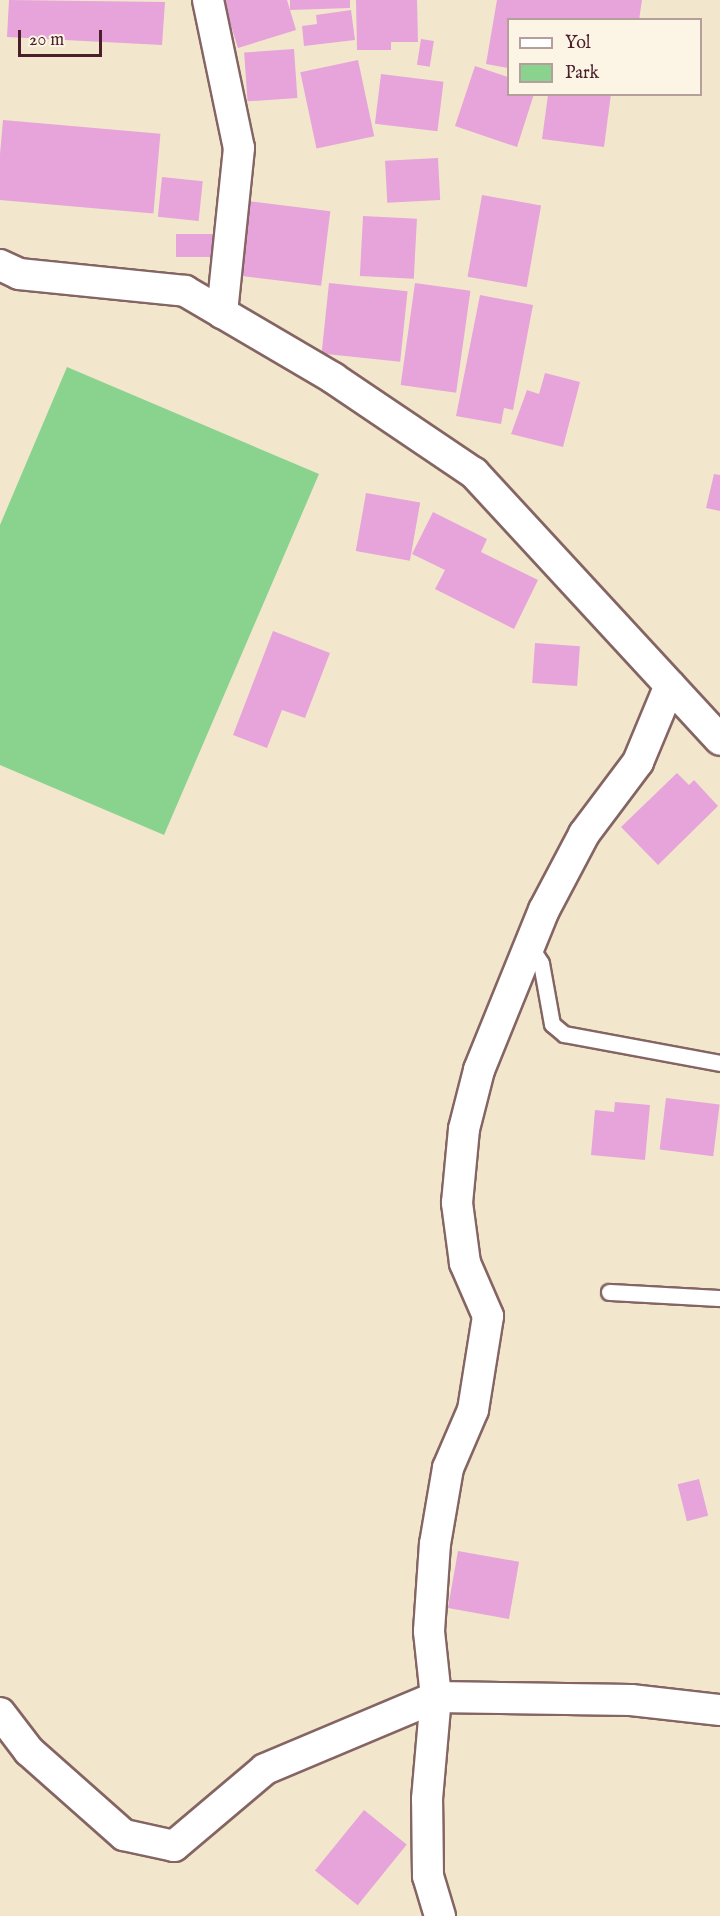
<!DOCTYPE html>
<html>
<head>
<meta charset="utf-8">
<style>
  body { margin:0 }
  #map { position:relative; width:720px; height:1916px; overflow:hidden; background:#f2e7cc; font-family:"IM FELL English",serif }
  div>[style] { position:absolute }
  .green>* { inset:0; background:#8ad38f }
  .building>* { inset:0; background:#e6a4db; transform-origin:0 0 }
  .roads { filter:drop-shadow(2px 0 #856563) drop-shadow(-2px 0 #856563) drop-shadow(0 2px #856563) drop-shadow(0 -2px #856563) }
  .lane>* { height:15px; margin:-7.5px; padding:0 7.5px; transform-origin:7.5px; border-radius:7.5px; background:#fff }
  .street>* { height:30px; margin:-15px; padding:0 15px; transform-origin:15px; border-radius:15px; background:#fff }
  span { translate:-50% -50%; white-space:nowrap; text-align:center; line-height:1.15; -webkit-text-stroke:5px #fcf5e5; paint-order:stroke }
  .legend { position:absolute; left:507px; top:18px; width:195px; height:78px; box-sizing:border-box; background:#fcf5e5; border:2px solid #b59f9b; margin:0; padding:8px 10px; list-style:none; font-size:18px; color:#4a1f2b }
  .legend li { display:flex; align-items:center; gap:12px; height:30px }
  .legend b { width:30px; border:2px solid #b59f9b }
  .scale { position:absolute; left:18px; top:30px; width:84px; height:27px; box-sizing:border-box; border:3px solid #4a1f2b; border-top:0; padding-left:8px; font-size:18px; line-height:21px; white-space:nowrap; color:#4a1f2b; -webkit-text-stroke:4px #fcf5e5; paint-order:stroke }
</style>
</head>
<body>
<div id="map">
  <div class="green">
    <div style="clip-path:polygon(67px 367px,319px 474px,164px 835px,0 765px,0 525px)"></div>
  </div>
  <div class="building">
    <div style="clip-path:polygon(9px 0,165px 2px,162px 45px,7px 37px)"></div>
    <div style="clip-path:polygon(223px 0,287px 0,296px 30px,238px 48px)"></div>
    <div style="clip-path:polygon(290px 0,350px 0,350px 8px,290px 10px)"></div>
    <div style="clip-path:polygon(356px 0,417px 0,418px 42px,391px 42px,391px 50px,357px 50px)"></div>
    <div style="clip-path:polygon(497px 0,642px 0,639px 20px,508px 20px,508px 68px,486px 64px)"></div>
    <div style="clip-path:polygon(351px 10px,355px 40px,304px 46px,302px 26px,317px 24px,316px 15px)"></div>
    <div style="left:421px;top:39px;width:13px;height:26px;rotate:9deg"></div>
    <div style="left:294px;top:49px;width:49px;height:50px;rotate:86deg"></div>
    <div style="left:358px;top:60px;width:78px;height:59px;rotate:78deg"></div>
    <div style="clip-path:polygon(475px 66px,508px 77px,508px 94px,534px 94px,517px 147px,455px 126px)"></div>
    <div style="left:381px;top:74px;width:63px;height:50px;rotate:7deg"></div>
    <div style="clip-path:polygon(564px 94px,611px 94px,604px 147px,542px 139px,548px 95px)"></div>
    <div style="left:3px;top:120px;width:158px;height:80px;rotate:5deg"></div>
    <div style="left:438px;top:158px;width:42px;height:53px;rotate:87deg"></div>
    <div style="left:162px;top:177px;width:41px;height:40px;rotate:6deg"></div>
    <div style="left:482px;top:195px;width:60px;height:83px;rotate:10deg"></div>
    <div style="left:239px;top:200px;width:92px;height:75px;rotate:7deg"></div>
    <div style="left:363px;top:216px;width:54px;height:60px;rotate:3deg"></div>
    <div style="left:176px;top:234px;width:43px;height:23px"></div>
    <div style="left:329px;top:283px;width:79px;height:71px;rotate:6deg"></div>
    <div style="left:415px;top:283px;width:56px;height:103px;rotate:8deg"></div>
    <div style="clip-path:polygon(480px 295px,533px 305px,513px 410px,504px 408px,501px 424px,456px 416px)"></div>
    <div style="clip-path:polygon(545px 373px,580px 382px,563px 447px,511px 434px,527px 390px,539px 394px)"></div>
    <div style="clip-path:polygon(714px 474px,720px 475px,720px 511px,706px 508px)"></div>
    <div style="left:366px;top:493px;width:55px;height:59px;rotate:10deg"></div>
    <div style="clip-path:polygon(433px 512px,487px 539px,481px 552px,538px 580px,514px 629px,435px 589px,445px 570px,412px 554px)"></div>
    <div style="clip-path:polygon(273px 631px,330px 653px,305px 718px,282px 710px,267px 748px,233px 735px)"></div>
    <div style="left:535px;top:643px;width:45px;height:40px;rotate:4deg"></div>
    <div style="clip-path:polygon(677px 773px,689px 785px,694px 780px,718px 806px,658px 865px,621px 827px)"></div>
    <div style="left:666px;top:1098px;width:54px;height:52px;rotate:7deg"></div>
    <div style="clip-path:polygon(615px 1102px,650px 1105px,645px 1160px,591px 1155px,595px 1110px,614px 1112px)"></div>
    <div style="left:699px;top:1479px;width:38px;height:22px;rotate:76deg"></div>
    <div style="left:458px;top:1551px;width:62px;height:58px;rotate:10deg"></div>
    <div style="left:364px;top:1810px;width:55px;height:78px;rotate:39deg"></div>
  </div>
  <div class="roads">
    <div class="lane">
      <div style="left:530px;top:946px;width:20px;rotate:57deg"></div>
      <div style="left:541px;top:963px;width:62px;rotate:79.8deg"></div>
      <div style="left:552px;top:1024px;width:16px;rotate:40deg"></div>
      <div style="left:564px;top:1034px;width:159px;rotate:10.5deg"></div>
      <div style="left:609px;top:1292px;width:111px;rotate:3.1deg"></div>
    </div>
    <div class="street">
      <div style="left:208px;top:0;width:151px;rotate:78.2deg"></div>
      <div style="left:239px;top:148px;width:166px;rotate:95.9deg"></div>
      <div style="left:0;top:265px;width:21px;rotate:25deg"></div>
      <div style="left:19px;top:274px;width:167px;rotate:5.8deg"></div>
      <div style="left:185px;top:291px;width:172px;rotate:30.4deg"></div>
      <div style="left:333px;top:378px;width:170px;rotate:34deg"></div>
      <div style="left:474px;top:473px;width:363px;rotate:47.3deg"></div>
      <div style="left:0;top:1713px;width:48px;rotate:52.7deg"></div>
      <div style="left:29px;top:1751px;width:127px;rotate:41.5deg"></div>
      <div style="left:124px;top:1835px;width:51px;rotate:12.4deg"></div>
      <div style="left:174px;top:1846px;width:119px;rotate:-40.2deg"></div>
      <div style="left:265px;top:1769px;width:186px;rotate:-22.8deg"></div>
      <div style="left:436px;top:1697px;width:195px;rotate:0.9deg"></div>
      <div style="left:631px;top:1700px;width:90px;rotate:6.4deg"></div>
      <div style="left:440px;top:1916px;width:42px;rotate:-106.7deg"></div>
      <div style="left:428px;top:1876px;width:77px;rotate:-90.7deg"></div>
      <div style="left:427px;top:1799px;width:102px;rotate:-85deg"></div>
      <div style="left:436px;top:1697px;width:66px;rotate:-96.1deg"></div>
      <div style="left:429px;top:1631px;width:87px;rotate:-86.1deg"></div>
      <div style="left:435px;top:1544px;width:77px;rotate:-80.3deg"></div>
      <div style="left:448px;top:1468px;width:63px;rotate:-66.7deg"></div>
      <div style="left:473px;top:1410px;width:95px;rotate:-80.9deg"></div>
      <div style="left:488px;top:1316px;width:58px;rotate:-113.5deg"></div>
      <div style="left:465px;top:1263px;width:61px;rotate:-97.6deg"></div>
      <div style="left:457px;top:1203px;width:74px;rotate:-84.6deg"></div>
      <div style="left:464px;top:1129px;width:61px;rotate:-75.7deg"></div>
      <div style="left:479px;top:1070px;width:173px;rotate:-67.9deg"></div>
      <div style="left:544px;top:910px;width:86px;rotate:-62.2deg"></div>
      <div style="left:584px;top:834px;width:90px;rotate:-53.1deg"></div>
      <div style="left:638px;top:762px;width:83px;rotate:-67.4deg"></div>
    </div>
  </div>
  <ul class="legend">
  <li><b style="height:8px;background:#fff"></b>Yol</li>
  <li><b style="height:16px;background:#8ad38f"></b>Park</li>
  </ul>
  <div class="scale">20 m</div>
</div>
</body>
</html>
